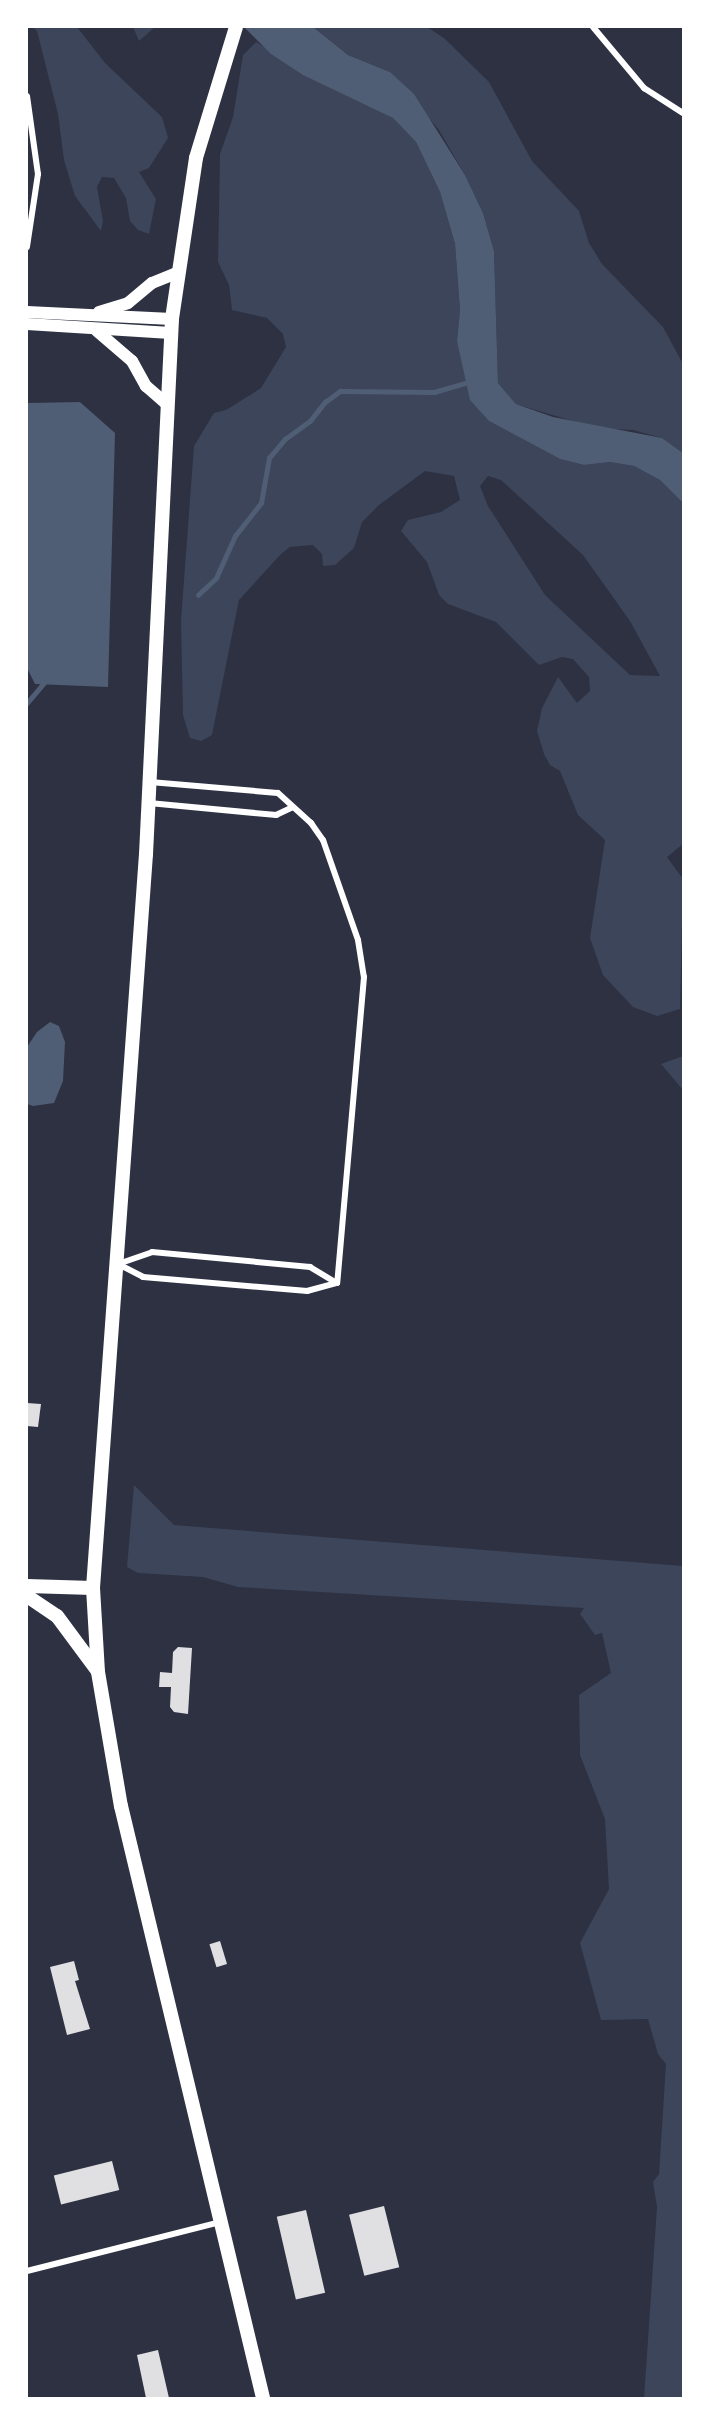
<!DOCTYPE html>
<html>
<head>
<meta charset="utf-8">
<style>
  body { margin:0 }
  #map { position:relative; width:710px; height:2425px; overflow:hidden; background:#2d3142; font-family:Mulish,sans-serif }
  div>[style] { position:absolute }
  .green>* { inset:0; background:#3c4559 }
  .water>* { inset:0; background:#4f5d75 }
  .stream>* { height:4.5px; margin:-2.25px; padding:0 2.25px; transform-origin:2.25px; border-radius:2.25px; background:#4f5d75 }
  .building>* { inset:0; background:#e0e0e3; transform-origin:0 0 }
  .minor>* { height:6px; margin:-3px; padding:0 3px; transform-origin:3px; border-radius:3px; background:#fff }
  .secondary>* { height:12px; margin:-6px; padding:0 6px; transform-origin:6px; border-radius:6px; background:#fff }
  .primary>* { height:14px; margin:-7px; padding:0 7px; transform-origin:7px; border-radius:7px; background:#fff }
  span { translate:-50% -50%; white-space:nowrap; text-align:center; line-height:1.15; -webkit-text-stroke:6px #fff; paint-order:stroke }
  .frame { position:absolute; inset:0; border:28px solid #fff; pointer-events:none }
</style>
</head>
<body>
<div id="map">
  <div class="green">
    <div style="clip-path:polygon(32px 27px,77px 27px,105px 63px,162px 117px,168px 138px,149px 168px,139px 172px,156px 199px,149px 234px,138px 230px,130px 221px,126px 198px,114px 178px,102px 177px,97px 187px,103px 221px,101px 231px,75px 196px,64px 160px,58px 114px,37px 31px)"></div>
    <div style="clip-path:polygon(133px 27px,155px 27px,139px 41px)"></div>
    <div style="clip-path:polygon(313px 27px,427px 27px,444px 38px,489px 82px,532px 161px,579px 211px,589px 243px,602px 264px,663px 327px,683px 364px,683px 453px,662px 438px,633px 430px,596px 428px,516px 404px,498px 383px,494px 251px,483px 213px,465px 175px,439px 130px,390px 72px,348px 55px)"></div>
    <div style="clip-path:polygon(evenodd,256px 42px,393px 118px,416px 142px,440px 192px,455px 244px,460px 310px,457px 341px,489px 421px,560px 459px,584px 465px,610px 462px,634px 466px,660px 480px,683px 503px,683px 844px,667px 857px,683px 879px,680px 1009px,657px 1016px,633px 1007px,603px 975px,590px 938px,605px 840px,578px 815px,560px 771px,550px 765px,544px 754px,537px 731px,542px 708px,558px 677px,577px 703px,590px 691px,589px 677px,573px 659px,562px 657px,539px 665px,496px 622px,448px 604px,439px 595px,427px 562px,401px 531px,408px 520px,441px 512px,460px 500px,454px 476px,425px 471px,379px 505px,362px 522px,354px 548px,335px 565px,323px 566px,322px 554px,313px 545px,290px 547px,281px 554px,239px 600px,212px 735px,201px 741px,190px 738px,183px 715px,181px 620px,194px 446px,214px 413px,226px 410px,261px 388px,286px 347px,283px 334px,267px 318px,232px 310px,229px 285px,218px 262px,220px 154px,233px 117px,243px 55px,256px 42px,488px 476px,501px 480px,583px 555px,630px 621px,660px 676px,630px 675px,545px 595px,488px 506px,480px 486px,488px 476px)"></div>
    <div style="clip-path:polygon(683px 1056px,683px 1090px,661px 1064px)"></div>
    <div style="clip-path:polygon(134px 1485px,174px 1525px,683px 1566px,683px 2398px,644px 2398px,657px 2207px,653px 2182px,659px 2174px,666px 2064px,658px 2054px,648px 2019px,601px 2020px,580px 1943px,609px 1889px,605px 1819px,580px 1755px,579px 1695px,611px 1673px,602px 1633px,595px 1635px,580px 1614px,584px 1608px,238px 1587px,203px 1577px,138px 1573px,127px 1567px)"></div>
  </div>
  <div class="water">
    <div style="clip-path:polygon(244px 27px,313px 27px,348px 55px,390px 72px,414px 94px,465px 175px,483px 213px,494px 251px,498px 383px,516px 404px,553px 417px,662px 438px,683px 453px,683px 503px,660px 480px,634px 466px,610px 462px,584px 465px,560px 459px,489px 421px,470px 400px,457px 341px,460px 310px,455px 244px,440px 192px,416px 142px,393px 118px,303px 75px,271px 54px)"></div>
    <div style="clip-path:polygon(80px 402px,115px 433px,108px 687px,35px 684px,27px 668px,27px 403px)"></div>
    <div style="clip-path:polygon(50px 1022px,59px 1026px,65px 1042px,63px 1081px,54px 1103px,33px 1106px,27px 1104px,27px 1047px,37px 1032px)"></div>
  </div>
  <div class="stream">
    <div style="left:198px;top:595px;width:25px;rotate:-43deg"></div>
    <div style="left:216px;top:578px;width:46px;rotate:-65.7deg"></div>
    <div style="left:235px;top:536px;width:42px;rotate:-51.8deg"></div>
    <div style="left:261px;top:503px;width:46px;rotate:-79.9deg"></div>
    <div style="left:269px;top:458px;width:25px;rotate:-50deg"></div>
    <div style="left:285px;top:439px;width:31px;rotate:-36deg"></div>
    <div style="left:310px;top:421px;width:24px;rotate:-52deg"></div>
    <div style="left:325px;top:402px;width:19px;rotate:-36deg"></div>
    <div style="left:340px;top:391px;width:94px;rotate:0.6deg"></div>
    <div style="left:434px;top:392px;width:35px;rotate:-16deg"></div>
    <div style="left:27px;top:703px;width:30px;rotate:-50deg"></div>
  </div>
  <div class="building">
    <div style="clip-path:polygon(27px 1403px,41px 1404px,38px 1427px,27px 1426px)"></div>
    <div style="clip-path:polygon(178px 1647px,192px 1648px,188px 1714px,174px 1712px,170px 1707px,171px 1687px,159px 1687px,160px 1672px,172px 1673px,173px 1652px)"></div>
    <div style="left:220px;top:1941px;width:24px;height:11px;rotate:73deg"></div>
    <div style="clip-path:polygon(74px 1961px,79px 1980px,75px 1981px,90px 2029px,67px 2035px,50px 1967px)"></div>
    <div style="left:112px;top:2161px;width:30px;height:60px;rotate:76deg"></div>
    <div style="left:384px;top:2206px;width:63px;height:36px;rotate:76deg"></div>
    <div style="left:306px;top:2210px;width:85px;height:30px;rotate:77deg"></div>
    <div style="clip-path:polygon(158px 2350px,169px 2398px,146px 2398px,137px 2355px)"></div>
  </div>
  <div class="minor">
    <div style="left:593px;top:27px;width:80px;rotate:50.1deg"></div>
    <div style="left:644px;top:88px;width:46px;rotate:32.7deg"></div>
    <div style="left:27px;top:96px;width:79px;rotate:82deg"></div>
    <div style="left:38px;top:174px;width:74px;rotate:98.6deg"></div>
    <div style="left:150px;top:782px;width:128px;rotate:4.9deg"></div>
    <div style="left:278px;top:793px;width:45px;rotate:42.3deg"></div>
    <div style="left:311px;top:823px;width:21px;rotate:55deg"></div>
    <div style="left:323px;top:840px;width:106px;rotate:70.7deg"></div>
    <div style="left:358px;top:940px;width:37px;rotate:81deg"></div>
    <div style="left:364px;top:977px;width:307px;rotate:95deg"></div>
    <div style="left:149px;top:803px;width:128px;rotate:5.4deg"></div>
    <div style="left:276px;top:815px;width:17px;rotate:-25deg"></div>
    <div style="left:118px;top:1264px;width:36px;rotate:-19deg"></div>
    <div style="left:152px;top:1252px;width:159px;rotate:5.4deg"></div>
    <div style="left:310px;top:1267px;width:31px;rotate:31deg"></div>
    <div style="left:118px;top:1264px;width:28px;rotate:27deg"></div>
    <div style="left:143px;top:1277px;width:165px;rotate:4.9deg"></div>
    <div style="left:307px;top:1291px;width:31px;rotate:-15deg"></div>
    <div style="left:27px;top:2271px;width:199px;rotate:-14.2deg"></div>
  </div>
  <div class="secondary">
    <div style="left:27px;top:312px;width:145px;rotate:2.8deg"></div>
    <div style="left:99px;top:312px;width:30px;rotate:-17deg"></div>
    <div style="left:128px;top:303px;width:31px;rotate:-40deg"></div>
    <div style="left:152px;top:283px;width:27px;rotate:-22deg"></div>
    <div style="left:27px;top:324px;width:144px;rotate:3.6deg"></div>
    <div style="left:97px;top:331px;width:46px;rotate:40.6deg"></div>
    <div style="left:132px;top:361px;width:29px;rotate:61deg"></div>
    <div style="left:146px;top:386px;width:28px;rotate:41deg"></div>
  </div>
  <div class="primary">
    <div style="left:236px;top:27px;width:137px;rotate:107deg"></div>
    <div style="left:196px;top:158px;width:163px;rotate:98.5deg"></div>
    <div style="left:172px;top:319px;width:536px;rotate:92.78deg"></div>
    <div style="left:146px;top:854px;width:736px;rotate:94.13deg"></div>
    <div style="left:93px;top:1588px;width:84px;rotate:86.6deg"></div>
    <div style="left:98px;top:1672px;width:136px;rotate:80.3deg"></div>
    <div style="left:121px;top:1806px;width:609px;rotate:76.51deg"></div>
    <div style="left:27px;top:1586px;width:66px;rotate:1.7deg"></div>
    <div style="left:27px;top:1596px;width:36px;rotate:34deg"></div>
    <div style="left:57px;top:1616px;width:67px;rotate:53.5deg"></div>
  </div>
  <div class="frame"></div>
</div>
</body>
</html>
